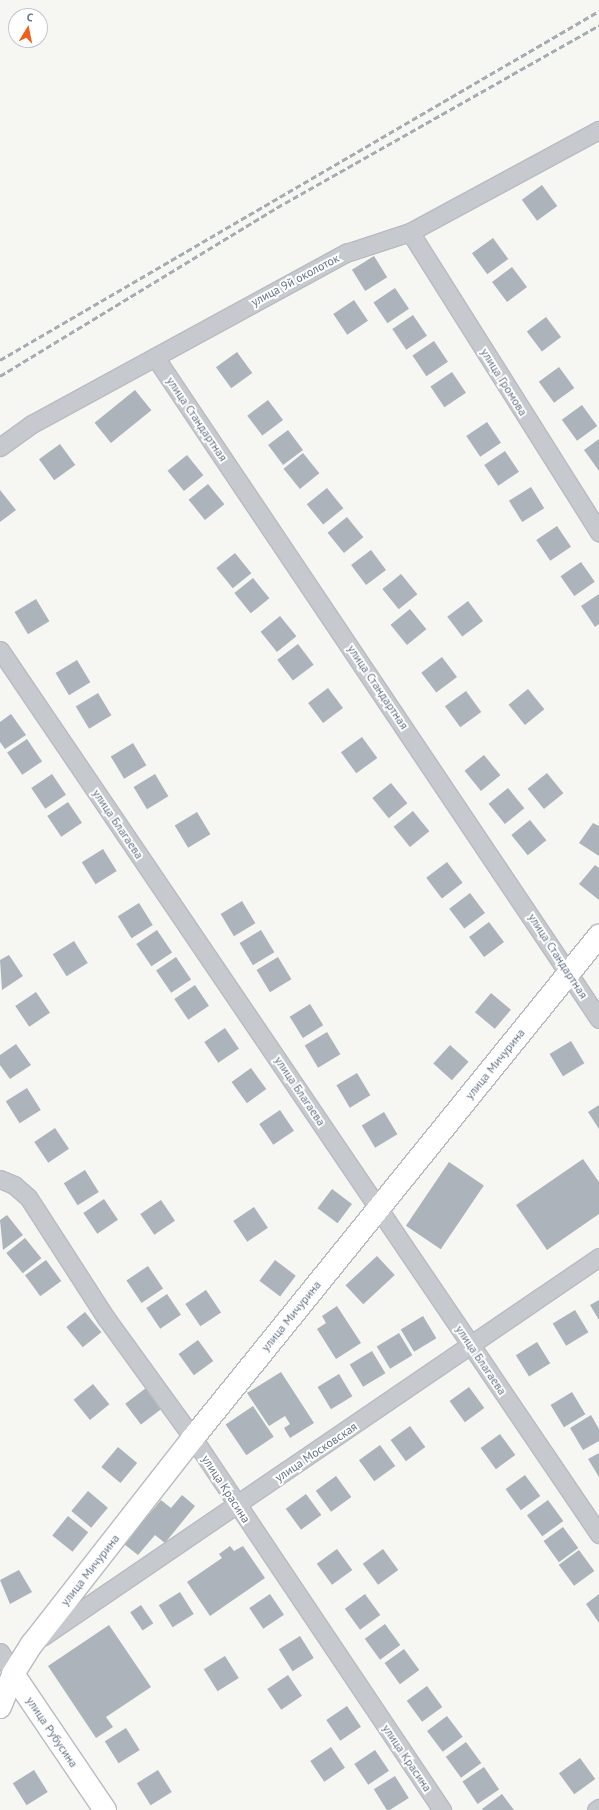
<!DOCTYPE html>
<html>
<head>
<meta charset="utf-8">
<style>
  body { margin:0 }
  #map { position:relative; width:599px; height:1810px; overflow:hidden; background:#f6f7f3; font-family:"PT Sans",sans-serif }
  div>[style] { position:absolute }
  .building>* { inset:0; background:#acb3ba; transform-origin:0 0 }
  .roads { filter:drop-shadow(1px 0 #b8bcc2) drop-shadow(-1px 0 #b8bcc2) drop-shadow(0 1px #b8bcc2) drop-shadow(0 -1px #b8bcc2) }
  .street>* { height:17px; margin:-8.5px; padding:0 8.5px; transform-origin:8.5px; border-radius:8.5px; background:#c6c9cd }
  .secondary>* { height:22px; margin:-11px; padding:0 11px; transform-origin:11px; border-radius:11px; background:#fff }
  .primary>* { height:22px; margin:-11px; padding:0 11px; transform-origin:11px; border-radius:11px; background:#fff }
  .rail>* { height:3px; margin-top:-1.5px; transform-origin:0; background:repeating-linear-gradient(90deg,#a6abb2 0 6px,transparent 0 9px) }
  span { translate:-50% -50%; white-space:nowrap; text-align:center; line-height:1.15; -webkit-text-stroke:4px #fff; paint-order:stroke }
  .street-label { font-size:12px; color:#647386 }
  .north { position:absolute; left:8px; top:8px; width:40px; height:40px; box-sizing:border-box; background:#fff; border:1px solid #c1c7cf; border-radius:50%; rotate:10deg; font-size:11px; font-weight:700; line-height:16px; text-align:center; color:#647386 }
  .north::after { content:''; display:block; margin:auto; width:14px; height:18px; background:#ed611c; clip-path:polygon(50% 0,100% 100%,50% 72%,0 100%) }
</style>
</head>
<body>
<div id="map">
  <div class="building">
    <div style="left:542px;top:185px;width:26px;height:25px;rotate:54deg"></div>
    <div style="left:493px;top:238px;width:26px;height:26px;rotate:54deg"></div>
    <div style="left:374px;top:256px;width:25px;height:26px;rotate:58deg"></div>
    <div style="left:512px;top:267px;width:25px;height:25px;rotate:53deg"></div>
    <div style="left:395px;top:288px;width:25px;height:26px;rotate:56deg"></div>
    <div style="left:354px;top:300px;width:25px;height:25px;rotate:56deg"></div>
    <div style="left:413px;top:315px;width:25px;height:25px;rotate:56deg"></div>
    <div style="left:546px;top:317px;width:25px;height:24px;rotate:53deg"></div>
    <div style="left:434px;top:341px;width:25px;height:26px;rotate:56deg"></div>
    <div style="left:237px;top:352px;width:26px;height:26px;rotate:54deg"></div>
    <div style="left:559px;top:367px;width:26px;height:25px;rotate:54deg"></div>
    <div style="left:452px;top:372px;width:25px;height:26px;rotate:56deg"></div>
    <div style="left:135px;top:390px;width:26px;height:52px;rotate:51deg"></div>
    <div style="left:268px;top:400px;width:25px;height:26px;rotate:53deg"></div>
    <div style="left:582px;top:405px;width:26px;height:25px;rotate:54deg"></div>
    <div style="left:487px;top:422px;width:25px;height:25px;rotate:56deg"></div>
    <div style="left:288px;top:430px;width:25px;height:25px;rotate:53deg"></div>
    <div style="clip-path:polygon(599px 439px,599px 471px,584px 450px)"></div>
    <div style="left:60px;top:444px;width:26px;height:26px;rotate:54deg"></div>
    <div style="left:505px;top:451px;width:25px;height:25px;rotate:56deg"></div>
    <div style="left:303px;top:453px;width:26px;height:25px;rotate:51deg"></div>
    <div style="left:187px;top:455px;width:26px;height:25px;rotate:51deg"></div>
    <div style="left:208px;top:484px;width:26px;height:25px;rotate:51deg"></div>
    <div style="left:531px;top:487px;width:25px;height:26px;rotate:58deg"></div>
    <div style="left:327px;top:488px;width:26px;height:26px;rotate:51deg"></div>
    <div style="clip-path:polygon(0 490px,16px 510px,0 522px)"></div>
    <div style="left:347px;top:517px;width:26px;height:25px;rotate:51deg"></div>
    <div style="left:557px;top:526px;width:25px;height:25px;rotate:56deg"></div>
    <div style="left:371px;top:550px;width:25px;height:25px;rotate:53deg"></div>
    <div style="left:235px;top:553px;width:26px;height:24px;rotate:51deg"></div>
    <div style="left:581px;top:562px;width:24px;height:25px;rotate:55deg"></div>
    <div style="left:401px;top:574px;width:26px;height:24px;rotate:51deg"></div>
    <div style="left:253px;top:578px;width:26px;height:24px;rotate:51deg"></div>
    <div style="clip-path:polygon(599px 594px,599px 624px,595px 627px,581px 606px)"></div>
    <div style="left:36px;top:599px;width:26px;height:25px;rotate:59deg"></div>
    <div style="left:468px;top:601px;width:25px;height:26px;rotate:53deg"></div>
    <div style="left:410px;top:609px;width:26px;height:25px;rotate:51deg"></div>
    <div style="left:280px;top:616px;width:26px;height:25px;rotate:51deg"></div>
    <div style="left:298px;top:644px;width:26px;height:26px;rotate:53deg"></div>
    <div style="left:442px;top:657px;width:25px;height:26px;rotate:53deg"></div>
    <div style="left:77px;top:660px;width:26px;height:25px;rotate:59deg"></div>
    <div style="left:328px;top:688px;width:25px;height:25px;rotate:53deg"></div>
    <div style="left:528px;top:689px;width:26px;height:25px;rotate:51deg"></div>
    <div style="left:466px;top:691px;width:26px;height:26px;rotate:54deg"></div>
    <div style="left:98px;top:693px;width:26px;height:26px;rotate:59deg"></div>
    <div style="clip-path:polygon(11px 714px,26px 735px,5px 749px,0 742px,0 722px)"></div>
    <div style="left:362px;top:737px;width:26px;height:26px;rotate:54deg"></div>
    <div style="left:27px;top:739px;width:27px;height:24px;rotate:56deg"></div>
    <div style="left:133px;top:743px;width:26px;height:26px;rotate:59deg"></div>
    <div style="left:484px;top:755px;width:26px;height:25px;rotate:51deg"></div>
    <div style="left:547px;top:773px;width:26px;height:25px;rotate:51deg"></div>
    <div style="left:52px;top:774px;width:25px;height:25px;rotate:56deg"></div>
    <div style="left:155px;top:774px;width:26px;height:25px;rotate:59deg"></div>
    <div style="left:391px;top:783px;width:26px;height:24px;rotate:51deg"></div>
    <div style="left:508px;top:788px;width:26px;height:25px;rotate:51deg"></div>
    <div style="left:68px;top:802px;width:25px;height:25px;rotate:56deg"></div>
    <div style="left:413px;top:811px;width:26px;height:25px;rotate:51deg"></div>
    <div style="left:197px;top:812px;width:26px;height:26px;rotate:59deg"></div>
    <div style="left:530px;top:820px;width:26px;height:24px;rotate:51deg"></div>
    <div style="clip-path:polygon(593px 823px,599px 826px,599px 856px,579px 843px)"></div>
    <div style="left:103px;top:849px;width:26px;height:25px;rotate:58deg"></div>
    <div style="left:447px;top:862px;width:26px;height:26px;rotate:53deg"></div>
    <div style="clip-path:polygon(595px 865px,599px 868px,599px 900px,579px 884px)"></div>
    <div style="left:470px;top:893px;width:25px;height:26px;rotate:53deg"></div>
    <div style="left:242px;top:901px;width:26px;height:25px;rotate:59deg"></div>
    <div style="left:139px;top:903px;width:26px;height:25px;rotate:58deg"></div>
    <div style="left:489px;top:922px;width:25px;height:25px;rotate:53deg"></div>
    <div style="left:157px;top:930px;width:27px;height:25px;rotate:56deg"></div>
    <div style="left:261px;top:930px;width:26px;height:25px;rotate:59deg"></div>
    <div style="left:74px;top:941px;width:26px;height:25px;rotate:58deg"></div>
    <div style="clip-path:polygon(9px 955px,23px 976px,2px 990px,0 960px)"></div>
    <div style="left:176px;top:957px;width:27px;height:24px;rotate:56deg"></div>
    <div style="left:278px;top:957px;width:26px;height:25px;rotate:59deg"></div>
    <div style="left:195px;top:985px;width:25px;height:25px;rotate:56deg"></div>
    <div style="left:36px;top:992px;width:25px;height:25px;rotate:56deg"></div>
    <div style="left:491px;top:993px;width:26px;height:25px;rotate:40deg"></div>
    <div style="left:310px;top:1004px;width:25px;height:24px;rotate:58deg"></div>
    <div style="left:225px;top:1028px;width:25px;height:25px;rotate:56deg"></div>
    <div style="left:327px;top:1032px;width:26px;height:26px;rotate:59deg"></div>
    <div style="left:571px;top:1041px;width:26px;height:25px;rotate:59deg"></div>
    <div style="clip-path:polygon(16px 1044px,31px 1065px,10px 1079px,0 1065px,0 1055px)"></div>
    <div style="left:450px;top:1045px;width:25px;height:25px;rotate:42deg"></div>
    <div style="left:251px;top:1068px;width:26px;height:24px;rotate:54deg"></div>
    <div style="left:357px;top:1073px;width:26px;height:24px;rotate:59deg"></div>
    <div style="left:27px;top:1088px;width:26px;height:25px;rotate:58deg"></div>
    <div style="clip-path:polygon(599px 1105px,599px 1129px,588px 1112px)"></div>
    <div style="left:280px;top:1110px;width:25px;height:25px;rotate:56deg"></div>
    <div style="left:384px;top:1112px;width:26px;height:26px;rotate:59deg"></div>
    <div style="left:55px;top:1128px;width:25px;height:25px;rotate:56deg"></div>
    <div style="clip-path:polygon(583px 1159px,599px 1182px,599px 1214px,547px 1250px,516px 1205px)"></div>
    <div style="left:449px;top:1162px;width:42px;height:77px;rotate:34deg"></div>
    <div style="left:85px;top:1170px;width:26px;height:25px;rotate:58deg"></div>
    <div style="left:332px;top:1189px;width:25px;height:24px;rotate:37deg"></div>
    <div style="left:104px;top:1199px;width:25px;height:25px;rotate:56deg"></div>
    <div style="left:161px;top:1200px;width:25px;height:25px;rotate:56deg"></div>
    <div style="left:254px;top:1207px;width:25px;height:25px;rotate:56deg"></div>
    <div style="clip-path:polygon(7px 1215px,23px 1235px,3px 1250px,0 1220px)"></div>
    <div style="left:25px;top:1238px;width:26px;height:24px;rotate:51deg"></div>
    <div style="left:377px;top:1256px;width:26px;height:43px;rotate:47deg"></div>
    <div style="left:46px;top:1260px;width:26px;height:26px;rotate:54deg"></div>
    <div style="left:275px;top:1260px;width:26px;height:26px;rotate:37deg"></div>
    <div style="left:148px;top:1266px;width:27px;height:26px;rotate:56deg"></div>
    <div style="left:206px;top:1290px;width:27px;height:25px;rotate:56deg"></div>
    <div style="left:167px;top:1294px;width:25px;height:25px;rotate:56deg"></div>
    <div style="clip-path:polygon(599px 1300px,599px 1320px,590px 1305px)"></div>
    <div style="clip-path:polygon(337px 1306px,361px 1343px,336px 1359px,317px 1329px,326px 1323px,322px 1316px)"></div>
    <div style="left:575px;top:1310px;width:26px;height:26px;rotate:59deg"></div>
    <div style="left:85px;top:1312px;width:26px;height:24px;rotate:51deg"></div>
    <div style="left:423px;top:1316px;width:26px;height:26px;rotate:59deg"></div>
    <div style="left:399px;top:1333px;width:26px;height:26px;rotate:59deg"></div>
    <div style="left:198px;top:1340px;width:26px;height:24px;rotate:54deg"></div>
    <div style="left:537px;top:1342px;width:25px;height:25px;rotate:58deg"></div>
    <div style="left:372px;top:1351px;width:26px;height:26px;rotate:59deg"></div>
    <div style="clip-path:polygon(281px 1372px,314px 1423px,290px 1438px,284px 1428px,290px 1424px,285px 1416px,269px 1426px,247px 1393px)"></div>
    <div style="left:339px;top:1374px;width:26px;height:25px;rotate:59deg"></div>
    <div style="left:93px;top:1384px;width:26px;height:25px;rotate:51deg"></div>
    <div style="left:469px;top:1387px;width:26px;height:24px;rotate:54deg"></div>
    <div style="left:146px;top:1388px;width:26px;height:26px;rotate:53deg"></div>
    <div style="left:572px;top:1392px;width:26px;height:25px;rotate:59deg"></div>
    <div style="left:253px;top:1406px;width:37px;height:33px;rotate:56deg"></div>
    <div style="clip-path:polygon(591px 1415px,599px 1429px,599px 1441px,583px 1450px,570px 1428px)"></div>
    <div style="left:410px;top:1426px;width:26px;height:24px;rotate:54deg"></div>
    <div style="left:500px;top:1434px;width:26px;height:24px;rotate:54deg"></div>
    <div style="left:380px;top:1445px;width:26px;height:26px;rotate:54deg"></div>
    <div style="left:118px;top:1447px;width:25px;height:26px;rotate:40deg"></div>
    <div style="clip-path:polygon(599px 1453px,599px 1477px,588px 1459px)"></div>
    <div style="left:525px;top:1475px;width:26px;height:24px;rotate:54deg"></div>
    <div style="left:336px;top:1476px;width:26px;height:25px;rotate:54deg"></div>
    <div style="left:88px;top:1491px;width:26px;height:26px;rotate:40deg"></div>
    <div style="left:306px;top:1494px;width:26px;height:25px;rotate:54deg"></div>
    <div style="clip-path:polygon(182px 1495px,195px 1506px,165px 1543px,155px 1535px,138px 1555px,124px 1544px,161px 1500px,171px 1508px)"></div>
    <div style="left:548px;top:1500px;width:26px;height:26px;rotate:54deg"></div>
    <div style="left:68px;top:1516px;width:26px;height:25px;rotate:39deg"></div>
    <div style="left:563px;top:1527px;width:26px;height:24px;rotate:54deg"></div>
    <div style="clip-path:polygon(230px 1546px,234px 1551px,243px 1546px,265px 1578px,210px 1616px,187px 1582px,222px 1558px,219px 1554px)"></div>
    <div style="left:337px;top:1549px;width:26px;height:25px;rotate:54deg"></div>
    <div style="left:383px;top:1549px;width:26px;height:25px;rotate:54deg"></div>
    <div style="left:579px;top:1550px;width:26px;height:25px;rotate:54deg"></div>
    <div style="clip-path:polygon(19px 1570px,32px 1592px,10px 1604px,0 1580px)"></div>
    <div style="left:180px;top:1592px;width:26px;height:25px;rotate:58deg"></div>
    <div style="left:270px;top:1594px;width:25px;height:25px;rotate:56deg"></div>
    <div style="left:365px;top:1594px;width:26px;height:25px;rotate:54deg"></div>
    <div style="clip-path:polygon(599px 1594px,599px 1623px,586px 1604px)"></div>
    <div style="left:141px;top:1605px;width:22px;height:13px;rotate:56deg"></div>
    <div style="left:385px;top:1624px;width:26px;height:25px;rotate:54deg"></div>
    <div style="clip-path:polygon(109px 1625px,151px 1687px,106px 1717px,113px 1727px,96px 1738px,48px 1666px)"></div>
    <div style="left:300px;top:1636px;width:26px;height:25px;rotate:58deg"></div>
    <div style="left:404px;top:1649px;width:26px;height:24px;rotate:54deg"></div>
    <div style="left:225px;top:1656px;width:26px;height:25px;rotate:58deg"></div>
    <div style="left:288px;top:1675px;width:25px;height:25px;rotate:56deg"></div>
    <div style="left:427px;top:1686px;width:26px;height:25px;rotate:54deg"></div>
    <div style="left:347px;top:1706px;width:25px;height:25px;rotate:56deg"></div>
    <div style="left:447px;top:1716px;width:26px;height:25px;rotate:53deg"></div>
    <div style="left:126px;top:1728px;width:26px;height:25px;rotate:58deg"></div>
    <div style="left:466px;top:1742px;width:26px;height:25px;rotate:54deg"></div>
    <div style="left:331px;top:1747px;width:25px;height:25px;rotate:56deg"></div>
    <div style="left:375px;top:1750px;width:25px;height:25px;rotate:56deg"></div>
    <div style="left:580px;top:1758px;width:26px;height:26px;rotate:54deg"></div>
    <div style="left:484px;top:1767px;width:27px;height:26px;rotate:56deg"></div>
    <div style="left:34px;top:1770px;width:26px;height:25px;rotate:58deg"></div>
    <div style="left:158px;top:1770px;width:26px;height:25px;rotate:58deg"></div>
    <div style="left:395px;top:1776px;width:26px;height:25px;rotate:58deg"></div>
    <div style="clip-path:polygon(502px 1794px,514px 1810px,483px 1810px,482px 1809px)"></div>
  </div>
  <div class="roads">
    <div class="street">
      <div style="left:410px;top:232px;width:355px;rotate:57.8deg"></div>
      <div style="left:155px;top:357px;width:797px;rotate:56.15deg"></div>
      <div style="left:0;top:447px;width:39px;rotate:-36deg"></div>
      <div style="left:32px;top:424px;width:358px;rotate:-28.6deg"></div>
      <div style="left:346px;top:253px;width:67px;rotate:-18.2deg"></div>
      <div style="left:410px;top:232px;width:215px;rotate:-28.4deg"></div>
      <div style="left:0;top:650px;width:1068px;rotate:55.88deg"></div>
      <div style="left:0;top:1179px;width:15px;rotate:23deg"></div>
      <div style="left:14px;top:1185px;width:18px;rotate:41deg"></div>
      <div style="left:28px;top:1197px;width:144px;rotate:57.2deg"></div>
      <div style="left:106px;top:1318px;width:148px;rotate:54.1deg"></div>
      <div style="left:193px;top:1438px;width:448px;rotate:56.2deg"></div>
      <div style="left:42px;top:1637px;width:674px;rotate:-34.3deg"></div>
      <div style="left:0;top:1652px;width:26px;rotate:59deg"></div>
      <div style="left:596px;top:1810px;width:4px;rotate:-34deg"></div>
    </div>
    <div class="secondary">
      <div style="left:13px;top:1674px;width:164px;rotate:55.9deg"></div>
    </div>
    <div class="primary">
      <div style="left:0;top:1707px;width:35px;rotate:-68deg"></div>
      <div style="left:13px;top:1674px;width:36px;rotate:-58deg"></div>
      <div style="left:32px;top:1644px;width:261px;rotate:-52deg"></div>
      <div style="left:193px;top:1438px;width:646px;rotate:-51.04deg"></div>
    </div>
  </div>
  <div class="rail">
    <div style="left:0;top:360px;width:693px;rotate:-30.23deg"></div>
    <div style="left:0;top:376px;width:333px;rotate:-31.3deg"></div>
    <div style="left:285px;top:203px;width:361px;rotate:-29.5deg"></div>
  </div>
  <div class="street-label">
    <span style="left:295px;top:280px;rotate:-28deg">улица 9й околоток</span>
    <span style="left:504px;top:382px;rotate:58deg">улица Громова</span>
    <span style="left:197px;top:419px;rotate:56deg">улица Стандартная</span>
    <span style="left:378px;top:687px;rotate:56deg">улица Стандартная</span>
    <span style="left:118px;top:824px;rotate:56deg">улица Благаева</span>
    <span style="left:558px;top:956px;rotate:57deg">улица Стандартная</span>
    <span style="left:495px;top:1064px;rotate:-51deg">улица Мичурина</span>
    <span style="left:300px;top:1091px;rotate:56deg">улица Благаева</span>
    <span style="left:291px;top:1316px;rotate:-51deg">улица Мичурина</span>
    <span style="left:481px;top:1360px;rotate:56deg">улица Благаева</span>
    <span style="left:316px;top:1452px;rotate:-34deg">улица Московская</span>
    <span style="left:226px;top:1489px;rotate:57deg">улица Красина</span>
    <span style="left:90px;top:1570px;rotate:-52deg">улица Мичурина</span>
    <span style="left:52px;top:1732px;rotate:56deg">улица Рубусина</span>
    <span style="left:407px;top:1758px;rotate:56deg">улица Красина</span>
  </div>
  <div class="north">С</div>
</div>
</body>
</html>
